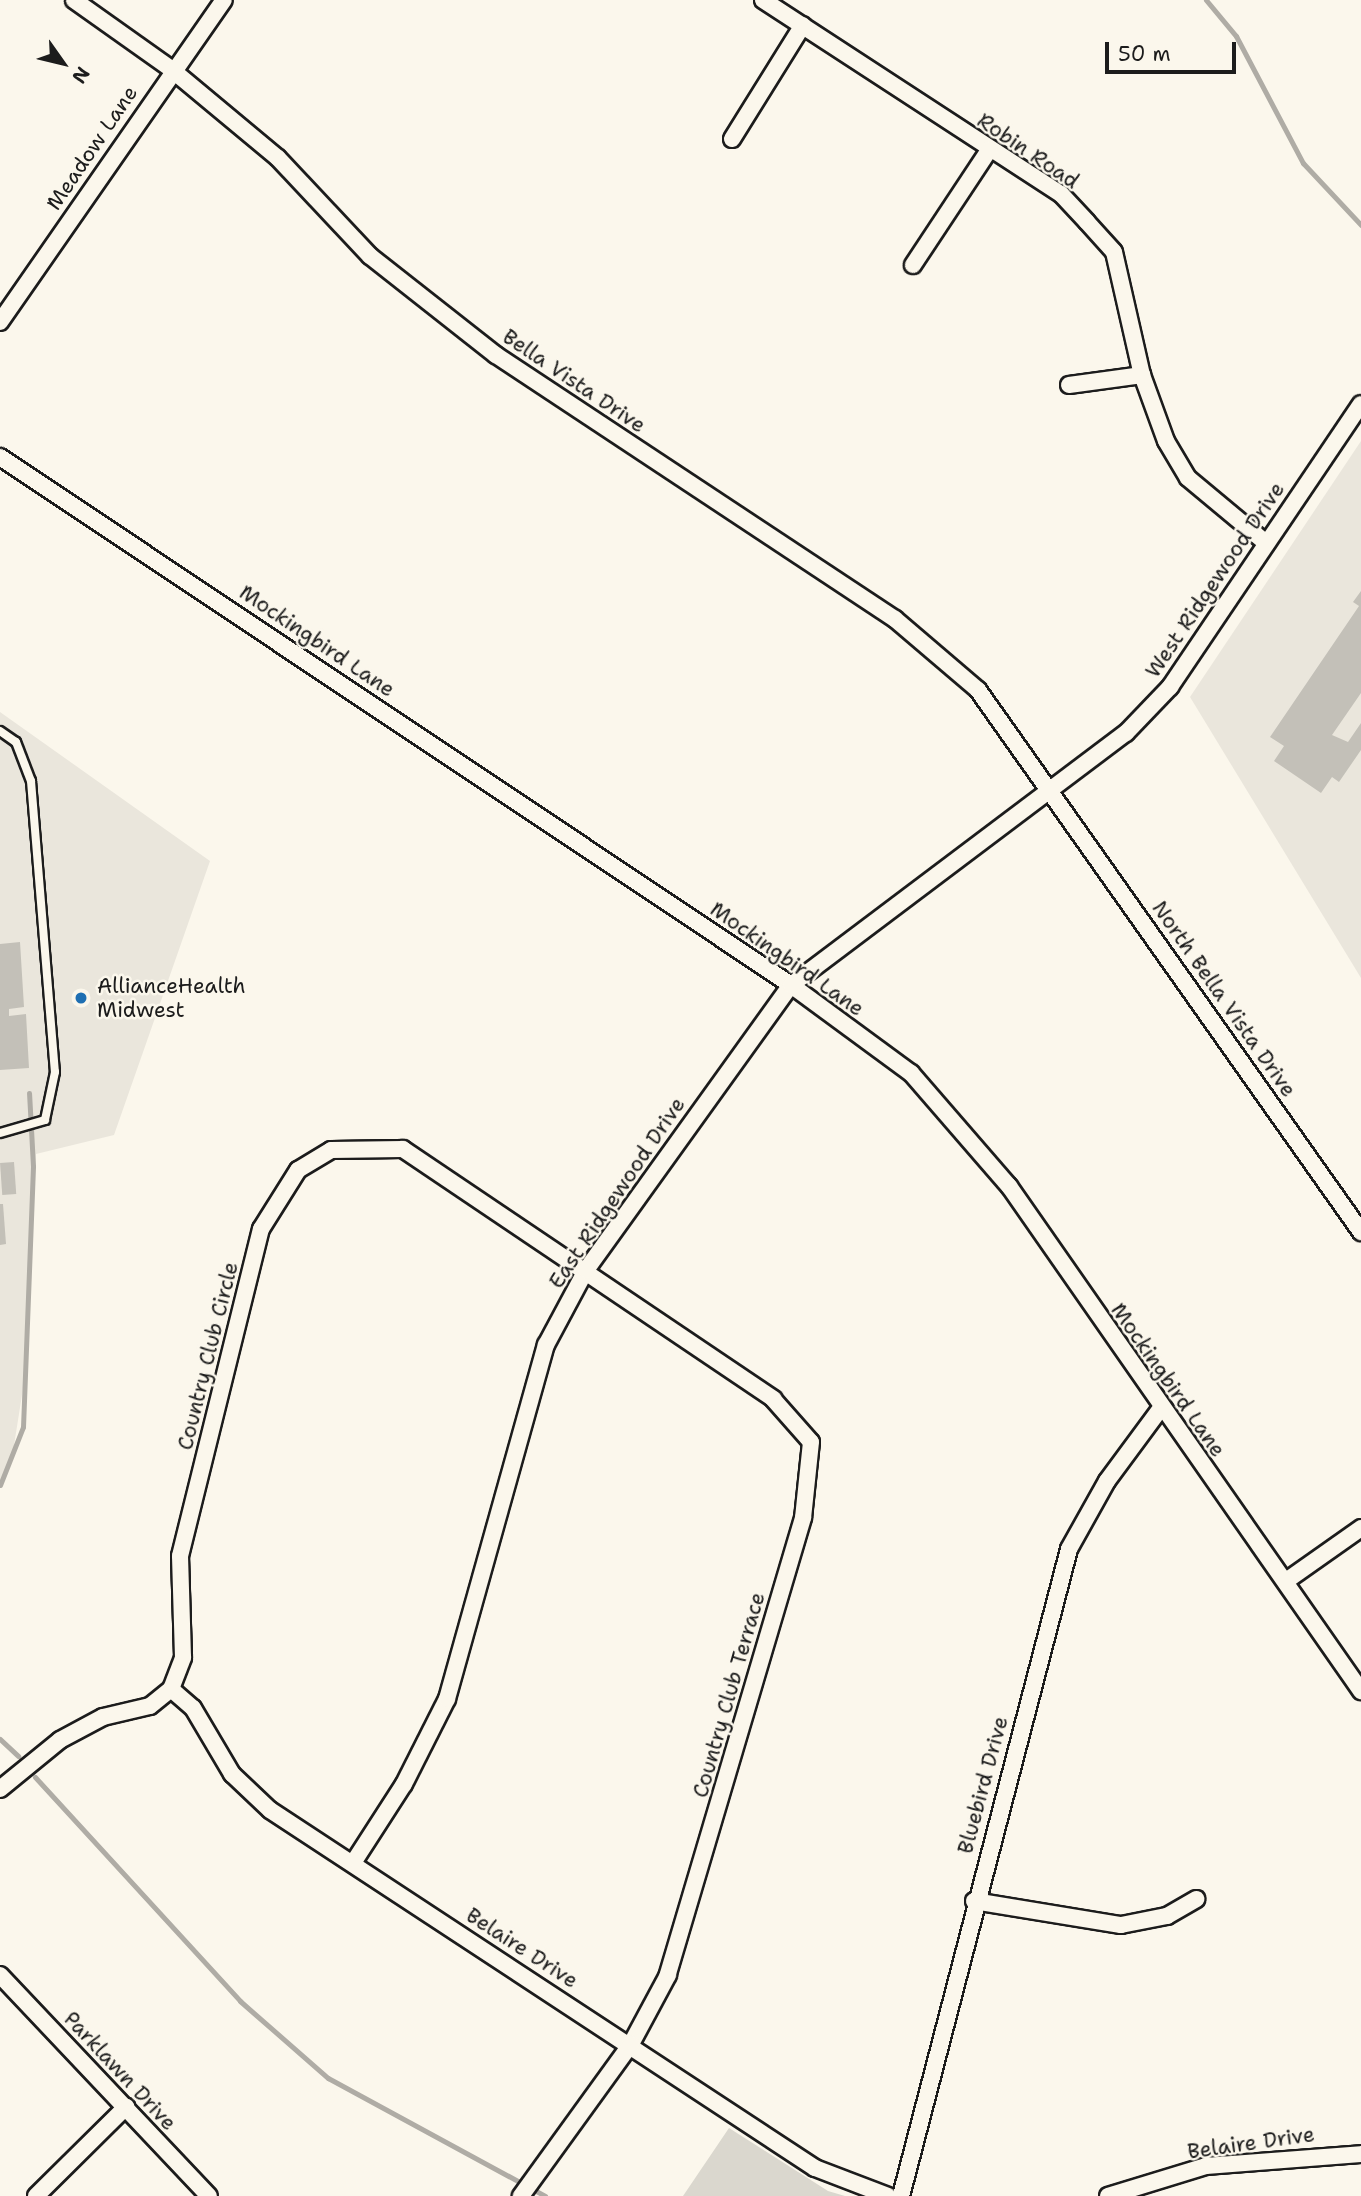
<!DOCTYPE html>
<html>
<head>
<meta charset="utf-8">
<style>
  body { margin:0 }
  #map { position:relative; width:1361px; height:2196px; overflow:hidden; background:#fbf7ec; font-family:"Shantell Sans",sans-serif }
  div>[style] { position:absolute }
  .built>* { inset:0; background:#eae6dc }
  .green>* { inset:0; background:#dad7ce }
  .stream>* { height:5px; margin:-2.5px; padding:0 2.5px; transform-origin:2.5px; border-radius:2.5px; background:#afaca5 }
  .building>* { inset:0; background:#c3c0b8; transform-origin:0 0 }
  .roads { filter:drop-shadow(2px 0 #1c1c1c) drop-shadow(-2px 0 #1c1c1c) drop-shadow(0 2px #1c1c1c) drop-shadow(0 -2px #1c1c1c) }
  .lane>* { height:8px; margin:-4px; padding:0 4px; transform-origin:4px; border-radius:4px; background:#fbf7ec }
  .street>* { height:16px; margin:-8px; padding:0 8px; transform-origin:8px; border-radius:8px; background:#fbf7ec }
  .dots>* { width:19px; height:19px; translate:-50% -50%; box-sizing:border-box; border:4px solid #fbf7ec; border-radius:50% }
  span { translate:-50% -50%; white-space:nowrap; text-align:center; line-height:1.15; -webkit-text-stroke:5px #fbf7ec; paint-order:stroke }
  .street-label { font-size:21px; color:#1c1c1c }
  .poi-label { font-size:21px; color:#1c1c1c }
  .left { translate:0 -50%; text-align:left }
  .north { position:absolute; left:28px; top:28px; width:70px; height:70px; -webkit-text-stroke:5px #fbf7ec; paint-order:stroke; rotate:124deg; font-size:19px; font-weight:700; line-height:28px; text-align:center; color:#1c1c1c }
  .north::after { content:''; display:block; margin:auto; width:24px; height:32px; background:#1c1c1c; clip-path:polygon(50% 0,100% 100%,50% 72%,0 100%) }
  .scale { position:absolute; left:1105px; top:42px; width:131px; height:32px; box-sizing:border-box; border:4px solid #1c1c1c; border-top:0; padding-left:9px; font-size:21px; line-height:24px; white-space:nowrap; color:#1c1c1c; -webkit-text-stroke:5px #fbf7ec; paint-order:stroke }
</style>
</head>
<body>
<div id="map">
  <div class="built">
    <div style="clip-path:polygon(1361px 441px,1361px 978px,1190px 697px)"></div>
    <div style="clip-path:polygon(0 712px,210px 861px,114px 1135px,36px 1154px,25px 1376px,12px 1458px,0 1482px)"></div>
  </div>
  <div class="green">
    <div style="clip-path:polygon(729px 2128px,828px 2191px,845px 2196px,683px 2196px)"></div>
  </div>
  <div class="stream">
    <div style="left:1206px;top:0;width:47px;rotate:50.2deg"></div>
    <div style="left:1236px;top:36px;width:144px;rotate:62.2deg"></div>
    <div style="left:1303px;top:163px;width:85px;rotate:46.9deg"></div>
    <div style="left:0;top:1485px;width:62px;rotate:-68.4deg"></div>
    <div style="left:23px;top:1427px;width:261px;rotate:-87.8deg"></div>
    <div style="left:33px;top:1166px;width:73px;rotate:-93.1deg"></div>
    <div style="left:0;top:1739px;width:25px;rotate:43deg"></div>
    <div style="left:35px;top:1777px;width:304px;rotate:47.5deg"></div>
    <div style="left:240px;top:2001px;width:117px;rotate:41.2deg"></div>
    <div style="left:328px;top:2078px;width:247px;rotate:28.5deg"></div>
  </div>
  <div class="building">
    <div style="clip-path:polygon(1361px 591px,1361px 693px,1332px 735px,1348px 742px,1361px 723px,1361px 750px,1339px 782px,1332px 777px,1321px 793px,1274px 761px,1284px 746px,1270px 737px,1359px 606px,1353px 602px)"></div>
    <div style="clip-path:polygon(20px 942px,24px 1007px,9px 1009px,9px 1016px,26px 1014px,29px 1068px,0 1070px,0 944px)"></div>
    <div style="left:14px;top:1162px;width:32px;height:14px;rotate:86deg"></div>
    <div style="clip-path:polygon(0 1204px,3px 1204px,6px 1244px,0 1245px)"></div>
  </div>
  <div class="roads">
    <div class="lane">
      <div style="left:0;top:731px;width:19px;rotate:35deg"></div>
      <div style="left:16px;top:742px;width:42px;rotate:69deg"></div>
      <div style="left:31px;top:781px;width:292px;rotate:85.3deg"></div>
      <div style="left:55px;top:1072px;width:49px;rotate:101.8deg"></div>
      <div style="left:45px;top:1120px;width:47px;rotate:163.9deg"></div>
    </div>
    <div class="street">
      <div style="left:74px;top:0;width:119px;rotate:35.4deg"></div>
      <div style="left:171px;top:69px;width:139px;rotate:39.8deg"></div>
      <div style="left:278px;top:158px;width:134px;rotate:46.8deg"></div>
      <div style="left:370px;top:256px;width:160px;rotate:38.2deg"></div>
      <div style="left:496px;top:355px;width:478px;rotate:33.5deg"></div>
      <div style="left:895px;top:619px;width:109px;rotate:40.5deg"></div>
      <div style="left:978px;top:690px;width:664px;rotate:54.75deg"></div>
      <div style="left:763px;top:0;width:356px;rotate:33.1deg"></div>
      <div style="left:1061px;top:194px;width:38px;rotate:47deg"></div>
      <div style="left:1087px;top:222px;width:40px;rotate:48deg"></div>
      <div style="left:1114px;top:252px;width:126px;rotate:77.2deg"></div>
      <div style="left:1142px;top:375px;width:70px;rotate:70deg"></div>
      <div style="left:1166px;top:441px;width:43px;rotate:59.3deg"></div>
      <div style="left:1188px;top:478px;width:102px;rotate:39.8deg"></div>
      <div style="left:732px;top:139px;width:134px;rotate:-58.1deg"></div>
      <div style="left:913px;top:265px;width:138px;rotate:-56.5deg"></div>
      <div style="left:0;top:322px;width:392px;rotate:-55.2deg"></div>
      <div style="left:1069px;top:385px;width:74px;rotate:-7.8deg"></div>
      <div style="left:0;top:457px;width:951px;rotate:33.72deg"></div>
      <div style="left:791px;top:985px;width:149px;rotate:36.3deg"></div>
      <div style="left:911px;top:1073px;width:150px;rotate:49.1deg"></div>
      <div style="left:1009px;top:1186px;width:616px;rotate:55.12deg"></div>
      <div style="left:1286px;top:1581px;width:92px;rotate:-35.2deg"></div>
      <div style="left:171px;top:1689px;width:29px;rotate:41deg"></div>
      <div style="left:193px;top:1708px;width:77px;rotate:59.4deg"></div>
      <div style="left:232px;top:1774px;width:52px;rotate:43.5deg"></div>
      <div style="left:270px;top:1810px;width:652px;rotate:33.3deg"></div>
      <div style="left:815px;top:2168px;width:78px;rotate:21deg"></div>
      <div style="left:0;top:1789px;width:77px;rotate:-39.2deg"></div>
      <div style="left:60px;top:1740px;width:49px;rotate:-28.1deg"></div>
      <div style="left:103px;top:1717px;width:48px;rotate:-13.2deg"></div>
      <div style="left:150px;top:1706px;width:27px;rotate:-39deg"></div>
      <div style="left:171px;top:1689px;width:34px;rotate:-69deg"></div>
      <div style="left:183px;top:1657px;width:101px;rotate:-91.7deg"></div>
      <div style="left:180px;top:1556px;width:337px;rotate:-76.1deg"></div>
      <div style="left:261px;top:1229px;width:70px;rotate:-57.9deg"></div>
      <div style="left:298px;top:1170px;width:39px;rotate:-31deg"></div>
      <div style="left:331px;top:1150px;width:72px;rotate:-0.8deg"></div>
      <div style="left:403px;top:1149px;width:447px;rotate:34deg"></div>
      <div style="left:773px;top:1399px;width:57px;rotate:48.5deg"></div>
      <div style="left:811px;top:1442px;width:76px;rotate:96deg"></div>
      <div style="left:803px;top:1518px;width:477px;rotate:106.5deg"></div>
      <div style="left:668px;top:1975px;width:78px;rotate:118.2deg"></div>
      <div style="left:631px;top:2044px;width:188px;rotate:125.9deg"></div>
      <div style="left:353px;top:1863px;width:94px;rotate:-57.2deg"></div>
      <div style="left:404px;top:1784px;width:95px;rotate:-63.2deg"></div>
      <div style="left:447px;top:1699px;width:368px;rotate:-74.4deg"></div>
      <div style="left:546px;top:1345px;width:85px;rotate:-61.9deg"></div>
      <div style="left:586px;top:1270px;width:351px;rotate:-54.3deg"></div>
      <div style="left:791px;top:985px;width:419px;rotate:-37deg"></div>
      <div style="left:1126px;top:733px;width:64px;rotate:-46.3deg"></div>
      <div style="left:1170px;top:687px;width:341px;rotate:-56deg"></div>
      <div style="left:974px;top:1901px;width:149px;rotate:9.3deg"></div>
      <div style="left:1121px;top:1925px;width:47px;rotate:-11.1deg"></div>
      <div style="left:1167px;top:1916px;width:34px;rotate:-30deg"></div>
      <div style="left:0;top:1975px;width:304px;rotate:46.6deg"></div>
      <div style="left:36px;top:2196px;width:127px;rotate:-44.7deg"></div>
      <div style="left:901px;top:2196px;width:668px;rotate:-75.44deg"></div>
      <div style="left:1069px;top:1549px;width:78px;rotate:-60.8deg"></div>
      <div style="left:1107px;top:1481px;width:91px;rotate:-53.5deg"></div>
      <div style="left:1108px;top:2196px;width:102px;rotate:-17deg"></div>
      <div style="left:1206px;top:2166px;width:155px;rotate:-4.4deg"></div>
    </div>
  </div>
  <div class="dots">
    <div style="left:81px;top:998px;background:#1f6fb2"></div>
  </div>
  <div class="street-label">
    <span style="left:92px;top:148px;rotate:-56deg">Meadow Lane</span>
    <span style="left:1028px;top:151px;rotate:34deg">Robin Road</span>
    <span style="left:574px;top:381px;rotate:34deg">Bella Vista Drive</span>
    <span style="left:1215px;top:580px;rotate:-56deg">West Ridgewood Drive</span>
    <span style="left:317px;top:641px;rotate:34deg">Mockingbird Lane</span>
    <span style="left:787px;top:959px;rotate:35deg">Mockingbird Lane</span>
    <span style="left:1224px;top:999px;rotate:55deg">North Bella Vista Drive</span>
    <span style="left:617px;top:1193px;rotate:-56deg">East Ridgewood Drive</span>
    <span style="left:208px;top:1356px;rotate:-76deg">Country Club Circle</span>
    <span style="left:1168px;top:1380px;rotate:55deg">Mockingbird Lane</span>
    <span style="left:729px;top:1695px;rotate:-74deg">Country Club Terrace</span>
    <span style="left:983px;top:1785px;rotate:-75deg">Bluebird Drive</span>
    <span style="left:522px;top:1948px;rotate:33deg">Belaire Drive</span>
    <span style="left:120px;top:2071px;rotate:47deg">Parklawn Drive</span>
    <span style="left:1251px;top:2143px;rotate:-8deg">Belaire Drive</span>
  </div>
  <div class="poi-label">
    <span class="left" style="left:97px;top:998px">AllianceHealth<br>Midwest</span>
  </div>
  <div class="north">N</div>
  <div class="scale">50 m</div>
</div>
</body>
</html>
